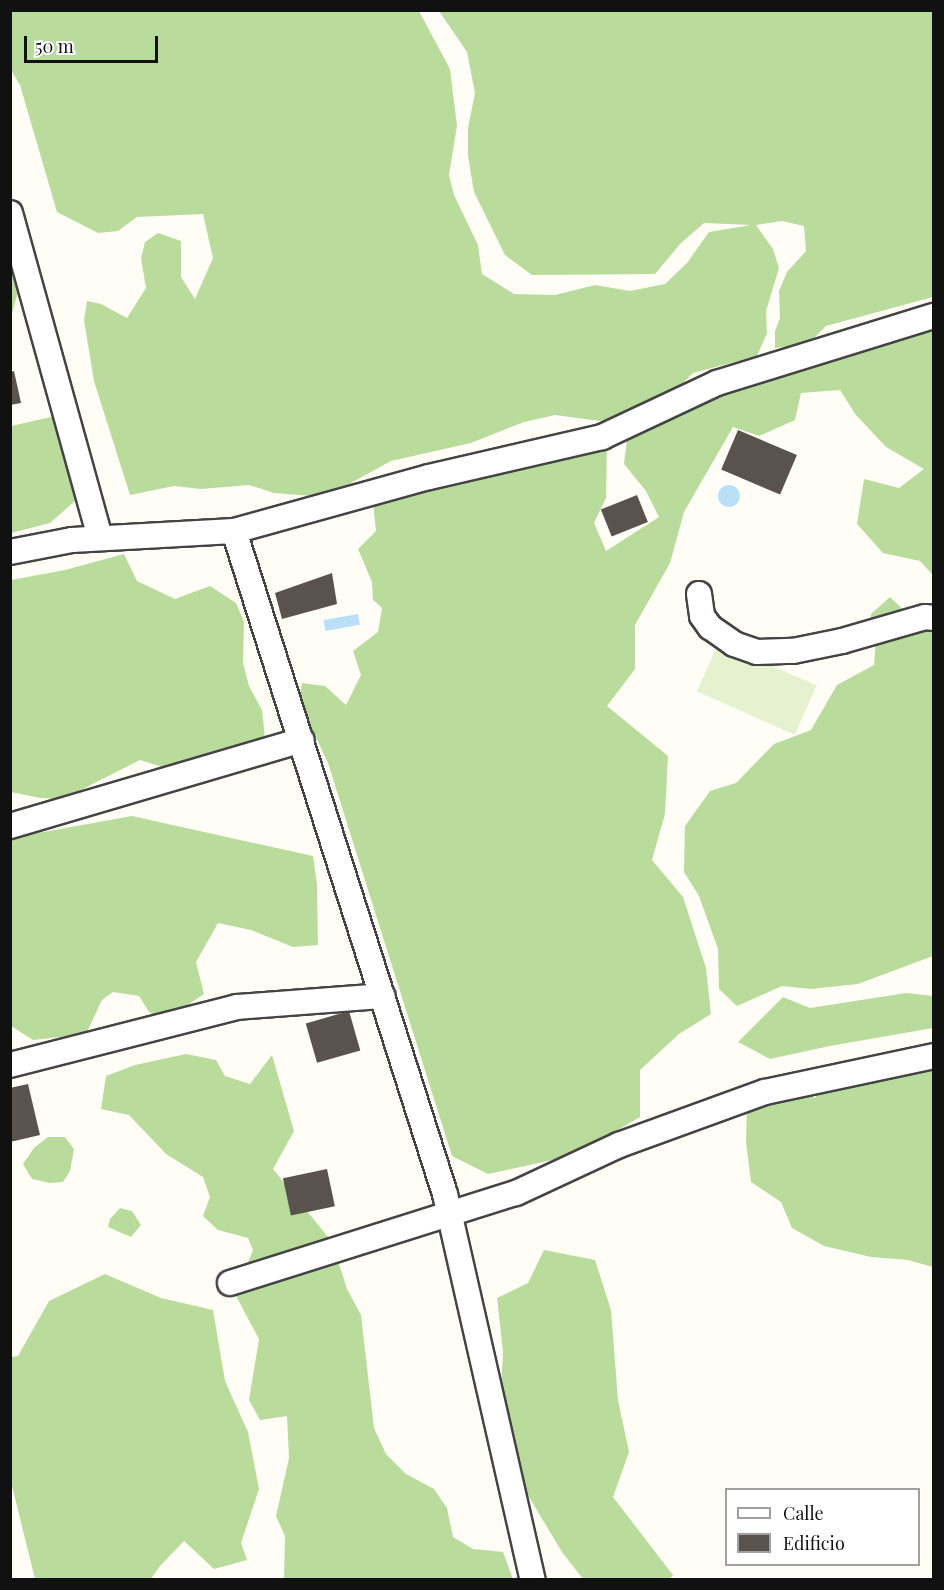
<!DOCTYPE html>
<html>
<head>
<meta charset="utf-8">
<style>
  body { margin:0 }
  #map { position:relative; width:944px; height:1590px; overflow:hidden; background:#fffdf5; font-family:"Playfair Display",serif }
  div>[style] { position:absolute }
  .forest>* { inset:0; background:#b9dc9c }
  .pitch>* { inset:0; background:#e6f2cf; transform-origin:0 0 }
  .water>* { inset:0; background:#b9e0f7; transform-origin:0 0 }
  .round { border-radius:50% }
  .building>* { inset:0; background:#5a524d; transform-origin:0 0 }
  .roads { filter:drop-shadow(2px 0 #444) drop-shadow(-2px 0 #444) drop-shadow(0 2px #444) drop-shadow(0 -2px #444) }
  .minor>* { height:24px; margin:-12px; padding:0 12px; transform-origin:12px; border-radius:12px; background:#fff }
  span { translate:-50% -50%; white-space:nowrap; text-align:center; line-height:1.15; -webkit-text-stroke:6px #fff; paint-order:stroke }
  .frame { position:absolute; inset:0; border:12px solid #111; pointer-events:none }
  .legend { position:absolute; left:725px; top:1488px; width:195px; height:78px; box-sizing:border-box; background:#fff; border:2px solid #a0a0a0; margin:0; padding:8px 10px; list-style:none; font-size:18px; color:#111 }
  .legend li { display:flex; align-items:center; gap:12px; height:30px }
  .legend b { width:30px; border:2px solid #a0a0a0 }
  .scale { position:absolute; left:24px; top:36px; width:134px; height:27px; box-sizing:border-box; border:3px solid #111; border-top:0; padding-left:8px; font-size:18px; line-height:21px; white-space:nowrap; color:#111; -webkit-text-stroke:4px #fff; paint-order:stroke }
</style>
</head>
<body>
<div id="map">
  <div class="forest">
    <div style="clip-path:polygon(11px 11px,419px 11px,450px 69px,457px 126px,449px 175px,454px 195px,478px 245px,482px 274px,514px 294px,555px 295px,595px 285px,630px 291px,665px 284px,687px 263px,709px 232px,751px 225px,704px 223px,681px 243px,655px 274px,532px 275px,505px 255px,474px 192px,468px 156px,468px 128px,475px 93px,467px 52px,439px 11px,933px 11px,933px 297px,826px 326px,808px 344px,775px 348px,775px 331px,780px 318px,779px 291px,787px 272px,806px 251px,804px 226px,782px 221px,756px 225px,773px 249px,779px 268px,766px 311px,767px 333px,757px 356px,693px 373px,671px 395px,643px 412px,600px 421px,555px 415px,524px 422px,471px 443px,391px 461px,349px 484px,312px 496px,274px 493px,249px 485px,201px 489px,174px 486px,130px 495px,94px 381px,84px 320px,87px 301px,101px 304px,127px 318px,146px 288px,141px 258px,145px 242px,158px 233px,181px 241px,181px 277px,195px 299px,213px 258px,203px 214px,137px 217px,118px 231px,98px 233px,57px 212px,20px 85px,11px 70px)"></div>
    <div style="clip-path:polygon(10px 199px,15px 204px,23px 273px,11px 317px)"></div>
    <div style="clip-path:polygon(933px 306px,933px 575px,920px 561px,883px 553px,857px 524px,864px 479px,899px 488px,924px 469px,886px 447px,856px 415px,840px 390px,801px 393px,795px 420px,759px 436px,733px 427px,684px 512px,670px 563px,635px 625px,635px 669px,607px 706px,668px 756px,665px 814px,652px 860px,683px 897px,706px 968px,711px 1014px,679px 1034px,640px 1070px,640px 1117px,575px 1155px,488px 1174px,452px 1156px,328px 763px,305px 714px,300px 693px,302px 683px,325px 686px,346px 705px,361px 675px,353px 651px,378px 632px,382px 608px,373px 600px,372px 582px,358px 549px,376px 531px,373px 502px,403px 473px,429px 462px,607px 442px,606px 498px,594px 523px,606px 551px,659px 517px,646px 491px,624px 464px,628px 430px,848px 339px,892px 314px)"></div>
    <div style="clip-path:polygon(60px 415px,85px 492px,50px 523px,11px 533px,11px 426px)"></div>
    <div style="clip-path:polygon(124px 554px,137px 581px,175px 599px,210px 586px,236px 603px,244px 622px,243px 663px,249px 686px,262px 710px,266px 748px,172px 770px,140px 760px,63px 799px,40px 798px,11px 792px,11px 580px,65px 570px)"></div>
    <div style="clip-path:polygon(890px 597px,914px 620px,933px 624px,933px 956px,858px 984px,811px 989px,782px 986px,737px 1006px,719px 989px,718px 949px,699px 896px,684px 872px,685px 826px,710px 791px,736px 783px,774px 744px,811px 730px,837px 685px,874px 665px,876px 639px,869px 625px,871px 614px)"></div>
    <div style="clip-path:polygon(132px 816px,313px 856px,317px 884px,318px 945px,293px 947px,251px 930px,218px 923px,196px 962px,204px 994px,183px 1008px,162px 1019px,149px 1012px,139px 996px,113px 992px,102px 1000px,86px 1034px,33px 1040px,11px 1026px,10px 838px)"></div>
    <div style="clip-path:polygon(906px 993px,933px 996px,933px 1028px,830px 1046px,770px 1059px,738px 1042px,783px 997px,810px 1008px)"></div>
    <div style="clip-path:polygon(924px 1043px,933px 1043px,933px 1267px,908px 1260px,871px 1257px,824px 1246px,792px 1228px,781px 1202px,751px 1182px,746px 1142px,747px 1103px,792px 1088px,815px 1098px,833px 1072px,909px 1070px)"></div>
    <div style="clip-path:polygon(186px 1054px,216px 1060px,225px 1076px,250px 1084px,272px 1055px,294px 1131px,273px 1169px,332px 1242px,347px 1289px,361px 1315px,374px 1428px,386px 1454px,406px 1474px,434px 1489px,447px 1508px,453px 1537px,473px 1549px,503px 1552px,513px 1579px,284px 1579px,285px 1536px,276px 1516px,289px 1458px,287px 1416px,260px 1420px,249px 1400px,259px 1339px,235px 1294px,253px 1250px,248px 1238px,218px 1230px,203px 1216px,210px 1197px,203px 1177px,166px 1154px,129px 1115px,101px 1109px,106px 1076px,135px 1065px)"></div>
    <div style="clip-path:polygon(48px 1137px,65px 1137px,74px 1149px,70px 1171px,63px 1182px,50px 1183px,32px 1179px,23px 1164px,34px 1148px)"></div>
    <div style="clip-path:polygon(120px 1208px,132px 1211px,141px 1225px,131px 1237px,108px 1227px,110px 1219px)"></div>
    <div style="clip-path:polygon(544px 1250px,595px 1260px,611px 1310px,618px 1400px,629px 1452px,613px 1497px,673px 1575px,670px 1579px,583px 1579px,562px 1552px,526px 1492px,499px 1429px,503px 1352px,497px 1298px,528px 1283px)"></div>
    <div style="clip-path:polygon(105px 1274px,161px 1298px,213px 1310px,225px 1381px,248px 1432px,259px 1489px,241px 1543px,247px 1560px,214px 1569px,184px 1541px,160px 1566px,151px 1579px,35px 1579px,11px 1482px,11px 1357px,18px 1356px,49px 1301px)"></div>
  </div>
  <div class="pitch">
    <div style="left:719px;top:642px;width:107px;height:54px;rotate:24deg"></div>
  </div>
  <div class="water">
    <div class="round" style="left:718px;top:485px;width:22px;height:22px"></div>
    <div style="left:358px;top:614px;width:11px;height:35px;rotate:80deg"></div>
  </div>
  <div class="building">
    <div style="clip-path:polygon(14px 371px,21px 403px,10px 405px,10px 372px)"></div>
    <div style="left:738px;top:430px;width:64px;height:43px;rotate:23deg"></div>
    <div style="left:637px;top:495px;width:29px;height:39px;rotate:68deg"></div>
    <div style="clip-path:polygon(332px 573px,337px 604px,282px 619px,275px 593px)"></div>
    <div style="left:349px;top:1011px;width:41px;height:45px;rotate:74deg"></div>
    <div style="clip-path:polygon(28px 1084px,40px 1135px,10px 1142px,10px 1088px)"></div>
    <div style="left:327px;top:1169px;width:38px;height:45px;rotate:78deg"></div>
  </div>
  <div class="roads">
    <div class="minor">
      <div style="left:10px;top:213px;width:337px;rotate:74.5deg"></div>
      <div style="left:234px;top:531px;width:202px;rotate:-15.5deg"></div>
      <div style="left:429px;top:477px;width:178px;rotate:-13deg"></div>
      <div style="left:602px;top:437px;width:127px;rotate:-25.2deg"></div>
      <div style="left:717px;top:383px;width:227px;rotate:-17.2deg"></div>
      <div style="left:10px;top:552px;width:63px;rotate:-11deg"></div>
      <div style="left:72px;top:540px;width:162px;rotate:-3.2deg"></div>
      <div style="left:234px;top:531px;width:696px;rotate:72.35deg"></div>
      <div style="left:445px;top:1194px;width:396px;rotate:77.2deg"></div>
      <div style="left:699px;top:594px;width:22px;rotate:82deg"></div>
      <div style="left:702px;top:616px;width:14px;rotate:54deg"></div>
      <div style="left:710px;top:627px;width:29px;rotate:35deg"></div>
      <div style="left:734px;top:644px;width:24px;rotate:19deg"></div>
      <div style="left:757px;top:652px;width:36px;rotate:-2deg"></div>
      <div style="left:793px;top:651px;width:50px;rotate:-11.5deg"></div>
      <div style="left:842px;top:641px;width:86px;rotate:-16.1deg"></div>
      <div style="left:925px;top:617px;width:9px;rotate:6deg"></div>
      <div style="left:10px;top:826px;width:304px;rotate:-16.4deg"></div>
      <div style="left:10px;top:1065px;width:234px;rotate:-14.3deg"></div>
      <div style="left:237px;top:1007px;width:146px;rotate:-4.3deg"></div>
      <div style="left:230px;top:1283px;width:300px;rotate:-17.5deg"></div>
      <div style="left:516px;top:1193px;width:114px;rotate:-25deg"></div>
      <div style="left:619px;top:1145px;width:155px;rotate:-20deg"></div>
      <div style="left:765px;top:1092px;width:173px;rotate:-12deg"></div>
    </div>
  </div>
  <div class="frame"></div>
  <ul class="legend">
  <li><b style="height:8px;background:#fff"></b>Calle</li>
  <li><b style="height:16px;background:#5a524d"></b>Edificio</li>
  </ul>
  <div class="scale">50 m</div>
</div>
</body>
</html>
